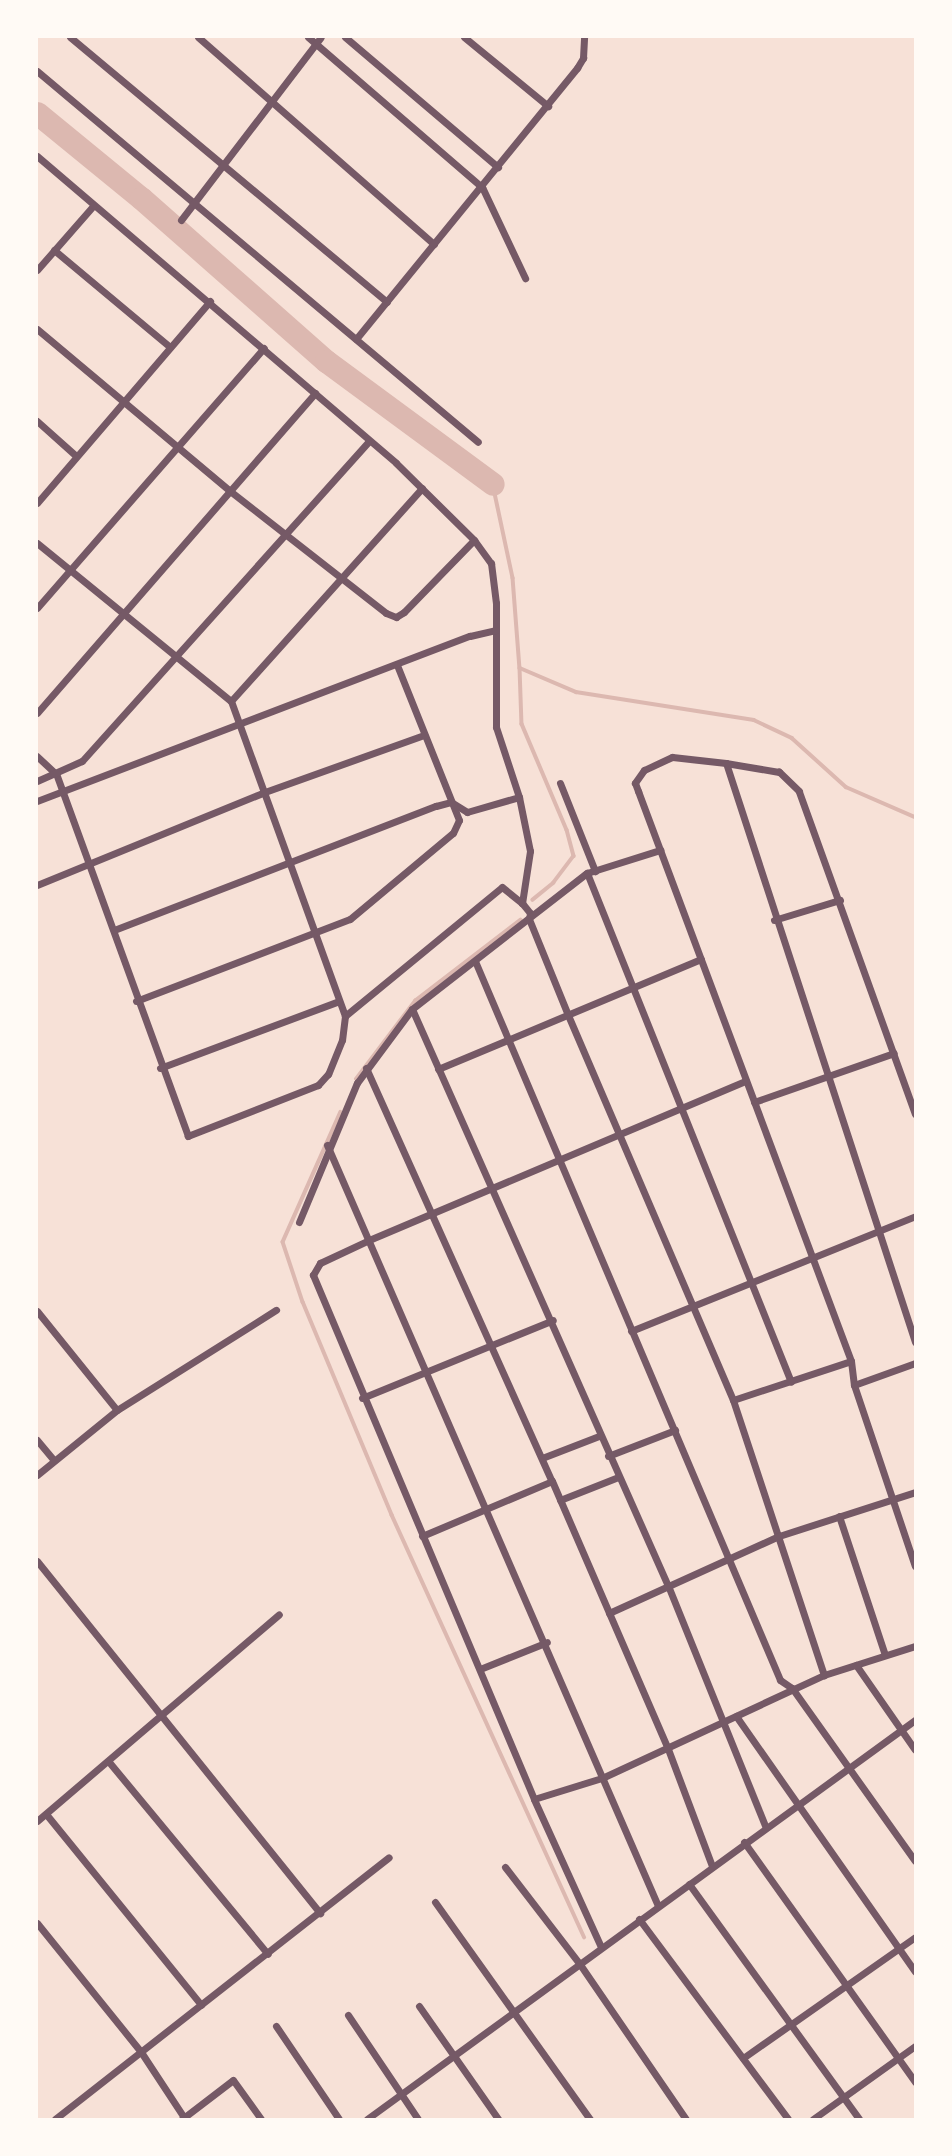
<!DOCTYPE html>
<html>
<head>
<meta charset="utf-8">
<style>
  body { margin:0 }
  #map { position:relative; width:952px; height:2156px; overflow:hidden; background:#f7e1d7; font-family:"Fira Sans Condensed",sans-serif }
  div>[style] { position:absolute }
  .stream>* { height:3.5px; margin:-1.75px; padding:0 1.75px; transform-origin:1.75px; border-radius:1.75px; background:#dcb8b0 }
  .river>* { height:23px; margin:-11.5px; padding:0 11.5px; transform-origin:11.5px; border-radius:11.5px; background:#dcb8b0 }
  .minor>* { height:7px; margin:-3.5px; padding:0 3.5px; transform-origin:3.5px; border-radius:3.5px; background:#755966 }
  span { translate:-50% -50%; white-space:nowrap; text-align:center; line-height:1.15; -webkit-text-stroke:7px #fffaf5; paint-order:stroke }
  .frame { position:absolute; inset:0; border:38px solid #fffaf5; pointer-events:none }
</style>
</head>
<body>
<div id="map">
  <div class="stream">
    <div style="left:493px;top:484px;width:96px;rotate:78deg"></div>
    <div style="left:513px;top:578px;width:90px;rotate:85.6deg"></div>
    <div style="left:520px;top:668px;width:61px;rotate:23.2deg"></div>
    <div style="left:576px;top:692px;width:180px;rotate:8.9deg"></div>
    <div style="left:754px;top:720px;width:42px;rotate:25.3deg"></div>
    <div style="left:792px;top:738px;width:73px;rotate:42.2deg"></div>
    <div style="left:846px;top:787px;width:75px;rotate:23.5deg"></div>
    <div style="left:520px;top:668px;width:56px;rotate:88deg"></div>
    <div style="left:522px;top:724px;width:115px;rotate:67deg"></div>
    <div style="left:567px;top:830px;width:27px;rotate:75deg"></div>
    <div style="left:574px;top:856px;width:34px;rotate:127deg"></div>
    <div style="left:554px;top:883px;width:27px;rotate:141deg"></div>
    <div style="left:356px;top:1079px;width:98px;rotate:-52.9deg"></div>
    <div style="left:415px;top:1001px;width:133px;rotate:-37.6deg"></div>
    <div style="left:341px;top:1112px;width:142px;rotate:114deg"></div>
    <div style="left:283px;top:1242px;width:63px;rotate:71.6deg"></div>
    <div style="left:303px;top:1302px;width:231px;rotate:67.3deg"></div>
    <div style="left:392px;top:1515px;width:464px;rotate:65.5deg"></div>
  </div>
  <div class="river">
    <div style="left:37px;top:113px;width:134px;rotate:39.3deg"></div>
    <div style="left:141px;top:198px;width:247px;rotate:41.4deg"></div>
    <div style="left:326px;top:361px;width:207px;rotate:36.4deg"></div>
  </div>
  <div class="minor">
    <div style="left:70px;top:37px;width:413px;rotate:39.9deg"></div>
    <div style="left:198px;top:37px;width:314px;rotate:41.3deg"></div>
    <div style="left:308px;top:37px;width:230px;rotate:40.8deg"></div>
    <div style="left:482px;top:187px;width:101px;rotate:64.7deg"></div>
    <div style="left:345px;top:37px;width:201px;rotate:40.4deg"></div>
    <div style="left:464px;top:37px;width:109px;rotate:39.4deg"></div>
    <div style="left:37px;top:71px;width:576px;rotate:40.07deg"></div>
    <div style="left:37px;top:156px;width:472px;rotate:40.5deg"></div>
    <div style="left:396px;top:463px;width:110px;rotate:44.6deg"></div>
    <div style="left:474px;top:540px;width:29px;rotate:54deg"></div>
    <div style="left:491px;top:563px;width:40px;rotate:82.9deg"></div>
    <div style="left:496px;top:603px;width:124px;rotate:90deg"></div>
    <div style="left:496px;top:727px;width:74px;rotate:71.8deg"></div>
    <div style="left:519px;top:797px;width:55px;rotate:78.5deg"></div>
    <div style="left:530px;top:851px;width:53px;rotate:98.7deg"></div>
    <div style="left:522px;top:903px;width:13px;rotate:51deg"></div>
    <div style="left:530px;top:913px;width:6px;rotate:99deg"></div>
    <div style="left:529px;top:919px;width:104px;rotate:67.9deg"></div>
    <div style="left:568px;top:1015px;width:419px;rotate:66.8deg"></div>
    <div style="left:733px;top:1400px;width:290px;rotate:71.7deg"></div>
    <div style="left:181px;top:220px;width:230px;rotate:-52.6deg"></div>
    <div style="left:54px;top:250px;width:151px;rotate:39.9deg"></div>
    <div style="left:37px;top:270px;width:85px;rotate:-48.8deg"></div>
    <div style="left:37px;top:329px;width:252px;rotate:40deg"></div>
    <div style="left:230px;top:491px;width:198px;rotate:38deg"></div>
    <div style="left:386px;top:613px;width:11px;rotate:22deg"></div>
    <div style="left:396px;top:617px;width:9px;rotate:-32deg"></div>
    <div style="left:404px;top:612px;width:100px;rotate:-45.8deg"></div>
    <div style="left:356px;top:339px;width:350px;rotate:-50.8deg"></div>
    <div style="left:577px;top:68px;width:12px;rotate:-59deg"></div>
    <div style="left:583px;top:58px;width:21px;rotate:-87deg"></div>
    <div style="left:37px;top:421px;width:52px;rotate:41.9deg"></div>
    <div style="left:37px;top:503px;width:266px;rotate:-49.4deg"></div>
    <div style="left:37px;top:543px;width:250px;rotate:39.2deg"></div>
    <div style="left:231px;top:701px;width:335px;rotate:70.1deg"></div>
    <div style="left:345px;top:1016px;width:24px;rotate:97deg"></div>
    <div style="left:342px;top:1040px;width:37px;rotate:112deg"></div>
    <div style="left:328px;top:1074px;width:15px;rotate:132deg"></div>
    <div style="left:318px;top:1085px;width:140px;rotate:158.6deg"></div>
    <div style="left:188px;top:1136px;width:385px;rotate:-110deg"></div>
    <div style="left:56px;top:774px;width:26px;rotate:-137deg"></div>
    <div style="left:37px;top:608px;width:345px;rotate:-48.9deg"></div>
    <div style="left:231px;top:701px;width:286px;rotate:-48.1deg"></div>
    <div style="left:37px;top:713px;width:424px;rotate:-49deg"></div>
    <div style="left:726px;top:763px;width:609px;rotate:71.92deg"></div>
    <div style="left:37px;top:781px;width:49px;rotate:-24deg"></div>
    <div style="left:82px;top:761px;width:428px;rotate:-48.1deg"></div>
    <div style="left:560px;top:783px;width:95px;rotate:68.3deg"></div>
    <div style="left:37px;top:801px;width:463px;rotate:-20.9deg"></div>
    <div style="left:470px;top:636px;width:26px;rotate:-13deg"></div>
    <div style="left:587px;top:873px;width:548px;rotate:68.16deg"></div>
    <div style="left:37px;top:885px;width:243px;rotate:-22.2deg"></div>
    <div style="left:262px;top:793px;width:172px;rotate:-19.7deg"></div>
    <div style="left:774px;top:920px;width:69px;rotate:-16.9deg"></div>
    <div style="left:114px;top:930px;width:345px;rotate:-21.1deg"></div>
    <div style="left:436px;top:806px;width:16px;rotate:-15deg"></div>
    <div style="left:451px;top:802px;width:19px;rotate:32deg"></div>
    <div style="left:467px;top:812px;width:54px;rotate:-16.1deg"></div>
    <div style="left:475px;top:961px;width:781px;rotate:67.01deg"></div>
    <div style="left:780px;top:1680px;width:14px;rotate:34deg"></div>
    <div style="left:792px;top:1688px;width:212px;rotate:54.6deg"></div>
    <div style="left:136px;top:1001px;width:229px;rotate:-21deg"></div>
    <div style="left:350px;top:919px;width:134px;rotate:-39.9deg"></div>
    <div style="left:453px;top:833px;width:14px;rotate:-65deg"></div>
    <div style="left:459px;top:820px;width:167px;rotate:-111.8deg"></div>
    <div style="left:412px;top:1009px;width:633px;rotate:66.07deg"></div>
    <div style="left:669px;top:1588px;width:257px;rotate:68deg"></div>
    <div style="left:345px;top:1016px;width:203px;rotate:-39.4deg"></div>
    <div style="left:502px;top:887px;width:26px;rotate:39deg"></div>
    <div style="left:160px;top:1068px;width:191px;rotate:-20.5deg"></div>
    <div style="left:366px;top:1068px;width:453px;rotate:65.8deg"></div>
    <div style="left:552px;top:1481px;width:292px;rotate:66.6deg"></div>
    <div style="left:668px;top:1749px;width:125px;rotate:69.4deg"></div>
    <div style="left:438px;top:1069px;width:285px;rotate:-22.7deg"></div>
    <div style="left:754px;top:1102px;width:148px;rotate:-19.3deg"></div>
    <div style="left:915px;top:1114px;width:343px;rotate:-109.8deg"></div>
    <div style="left:799px;top:791px;width:28px;rotate:-136deg"></div>
    <div style="left:779px;top:772px;width:54px;rotate:-170.4deg"></div>
    <div style="left:726px;top:763px;width:54px;rotate:-173.7deg"></div>
    <div style="left:672px;top:757px;width:31px;rotate:155deg"></div>
    <div style="left:644px;top:770px;width:16px;rotate:125deg"></div>
    <div style="left:635px;top:783px;width:9px;rotate:69deg"></div>
    <div style="left:638px;top:791px;width:608px;rotate:69.51deg"></div>
    <div style="left:851px;top:1361px;width:24px;rotate:83deg"></div>
    <div style="left:854px;top:1385px;width:191px;rotate:71.4deg"></div>
    <div style="left:327px;top:1145px;width:830px;rotate:66.49deg"></div>
    <div style="left:299px;top:1222px;width:151px;rotate:-67.4deg"></div>
    <div style="left:357px;top:1083px;width:92px;rotate:-53.4deg"></div>
    <div style="left:412px;top:1009px;width:222px;rotate:-37.9deg"></div>
    <div style="left:587px;top:873px;width:77px;rotate:-17.5deg"></div>
    <div style="left:37px;top:1311px;width:127px;rotate:51.1deg"></div>
    <div style="left:631px;top:1331px;width:306px;rotate:-22deg"></div>
    <div style="left:854px;top:1385px;width:65px;rotate:-19.8deg"></div>
    <div style="left:362px;top:1398px;width:206px;rotate:-22.2deg"></div>
    <div style="left:733px;top:1400px;width:124px;rotate:-18.3deg"></div>
    <div style="left:37px;top:1440px;width:26px;rotate:50deg"></div>
    <div style="left:608px;top:1456px;width:72px;rotate:-21.2deg"></div>
    <div style="left:542px;top:1458px;width:61px;rotate:-21.1deg"></div>
    <div style="left:37px;top:1475px;width:103px;rotate:-39.1deg"></div>
    <div style="left:117px;top:1410px;width:188px;rotate:-32.2deg"></div>
    <div style="left:560px;top:1500px;width:62px;rotate:-21.6deg"></div>
    <div style="left:839px;top:1516px;width:146px;rotate:71.7deg"></div>
    <div style="left:422px;top:1536px;width:141px;rotate:-22.9deg"></div>
    <div style="left:37px;top:1561px;width:452px;rotate:51.2deg"></div>
    <div style="left:609px;top:1613px;width:187px;rotate:-24.4deg"></div>
    <div style="left:779px;top:1536px;width:143px;rotate:-17.9deg"></div>
    <div style="left:856px;top:1665px;width:103px;rotate:55.2deg"></div>
    <div style="left:480px;top:1669px;width:72px;rotate:-21.9deg"></div>
    <div style="left:736px;top:1716px;width:312px;rotate:55deg"></div>
    <div style="left:109px;top:1762px;width:249px;rotate:50.4deg"></div>
    <div style="left:534px;top:1799px;width:71px;rotate:-17.2deg"></div>
    <div style="left:602px;top:1778px;width:245px;rotate:-24.9deg"></div>
    <div style="left:824px;top:1675px;width:96px;rotate:-17.7deg"></div>
    <div style="left:46px;top:1814px;width:246px;rotate:50.9deg"></div>
    <div style="left:37px;top:1821px;width:318px;rotate:-40.5deg"></div>
    <div style="left:744px;top:1842px;width:295px;rotate:54.5deg"></div>
    <div style="left:505px;top:1867px;width:121px;rotate:52.4deg"></div>
    <div style="left:579px;top:1963px;width:189px;rotate:55.6deg"></div>
    <div style="left:689px;top:1884px;width:290px;rotate:54.1deg"></div>
    <div style="left:435px;top:1902px;width:267px;rotate:54.5deg"></div>
    <div style="left:639px;top:1919px;width:249px;rotate:53.3deg"></div>
    <div style="left:37px;top:1923px;width:166px;rotate:51.1deg"></div>
    <div style="left:141px;top:2052px;width:80px;rotate:56.7deg"></div>
    <div style="left:601px;top:1947px;width:162px;rotate:-114.4deg"></div>
    <div style="left:534px;top:1799px;width:569px;rotate:-112.87deg"></div>
    <div style="left:313px;top:1275px;width:14px;rotate:-60deg"></div>
    <div style="left:320px;top:1263px;width:54px;rotate:-25.1deg"></div>
    <div style="left:369px;top:1240px;width:409px;rotate:-22.9deg"></div>
    <div style="left:419px;top:2006px;width:138px;rotate:55deg"></div>
    <div style="left:348px;top:2015px;width:125px;rotate:56.1deg"></div>
    <div style="left:276px;top:2026px;width:112px;rotate:55.9deg"></div>
    <div style="left:743px;top:2058px;width:210px;rotate:-35.1deg"></div>
    <div style="left:55px;top:2119px;width:424px;rotate:-38.1deg"></div>
    <div style="left:182px;top:2119px;width:64px;rotate:-37.4deg"></div>
    <div style="left:233px;top:2080px;width:48px;rotate:54.3deg"></div>
    <div style="left:367px;top:2119px;width:678px;rotate:-36.06deg"></div>
    <div style="left:813px;top:2119px;width:125px;rotate:-35.6deg"></div>
  </div>
  <div class="frame"></div>
</div>
</body>
</html>
